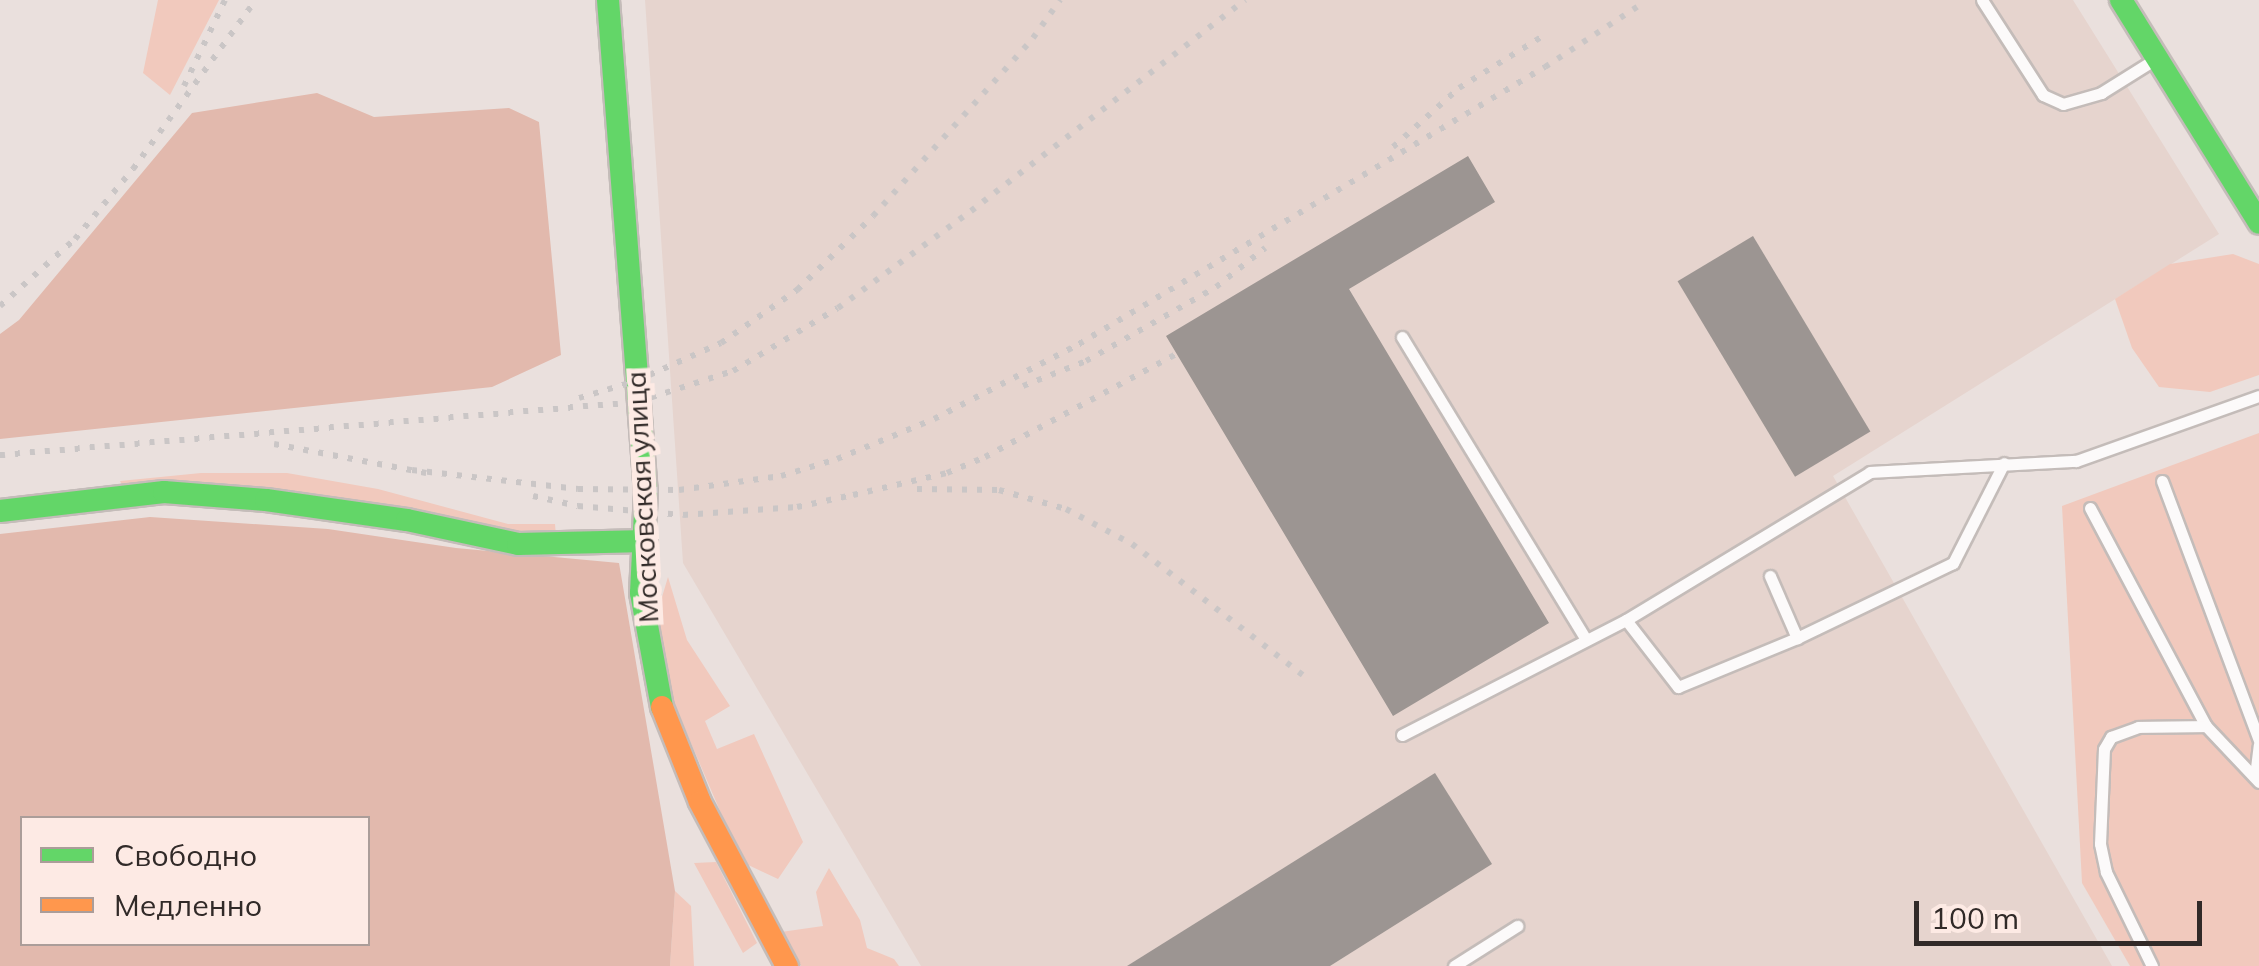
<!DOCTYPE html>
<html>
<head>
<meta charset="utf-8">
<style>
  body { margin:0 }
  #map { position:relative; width:2259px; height:966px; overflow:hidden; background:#eae0dd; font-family:Mulish,sans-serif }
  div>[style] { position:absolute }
  .built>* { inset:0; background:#e6d4ce }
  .green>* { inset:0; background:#f1c9bd }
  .forest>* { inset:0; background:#e2b9ad }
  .building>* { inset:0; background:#9c9592; transform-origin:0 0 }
  .roads { filter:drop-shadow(2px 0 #c4bcb9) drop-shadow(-2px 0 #c4bcb9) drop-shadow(0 2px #c4bcb9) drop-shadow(0 -2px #c4bcb9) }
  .lane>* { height:11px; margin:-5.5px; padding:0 5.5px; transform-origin:5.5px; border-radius:5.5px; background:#fcfafa }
  .fast>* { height:22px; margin:-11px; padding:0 11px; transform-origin:11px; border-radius:11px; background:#63d668 }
  .slow>* { height:22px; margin:-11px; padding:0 11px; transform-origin:11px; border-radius:11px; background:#ff974d }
  .rail>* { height:6px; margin-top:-3px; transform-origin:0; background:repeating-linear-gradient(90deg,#cac6c6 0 5px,transparent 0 15px) }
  span { translate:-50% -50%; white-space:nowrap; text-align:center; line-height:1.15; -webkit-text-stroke:10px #fdeae4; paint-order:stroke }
  .street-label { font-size:28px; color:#312a28 }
  .legend { position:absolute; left:20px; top:816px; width:350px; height:130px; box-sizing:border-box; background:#fdeae4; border:2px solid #ab9d99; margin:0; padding:12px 18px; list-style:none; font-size:30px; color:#312a28 }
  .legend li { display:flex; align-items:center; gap:20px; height:50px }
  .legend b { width:50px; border:2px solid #ab9d99 }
  .scale { position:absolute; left:1914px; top:901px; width:288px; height:45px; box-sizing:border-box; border:5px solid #312a28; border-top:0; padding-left:12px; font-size:30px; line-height:35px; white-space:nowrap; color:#312a28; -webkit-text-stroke:8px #fdeae4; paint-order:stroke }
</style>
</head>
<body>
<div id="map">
  <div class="built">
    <div style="clip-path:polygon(645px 0,2073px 0,2219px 234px,1833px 476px,2112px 966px,921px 966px,683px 563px)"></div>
  </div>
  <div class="green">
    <div style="clip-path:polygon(158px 0,219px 0,170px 95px,143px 73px)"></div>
    <div style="clip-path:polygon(2233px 254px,2259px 264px,2259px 375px,2210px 392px,2159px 387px,2132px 348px,2115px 299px,2170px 264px)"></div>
    <div style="clip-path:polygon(2259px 433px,2259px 966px,2130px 966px,2082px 883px,2062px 506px)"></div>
    <div style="clip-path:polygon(201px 473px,287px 473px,378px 489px,508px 524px,555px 524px,556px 536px,125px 491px,120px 481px)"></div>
    <div style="clip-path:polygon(668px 577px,687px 640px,730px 706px,705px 721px,717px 749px,754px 734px,803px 842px,778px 879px,742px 862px,666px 685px,656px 617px)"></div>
    <div style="clip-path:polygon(716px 862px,757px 943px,743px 953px,694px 863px)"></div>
    <div style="clip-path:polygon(829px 868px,860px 920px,867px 948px,894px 959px,899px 966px,801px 966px,781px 932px,823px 926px,816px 892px)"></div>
    <div style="clip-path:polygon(675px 891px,691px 906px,694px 966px,670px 966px)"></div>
  </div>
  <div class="forest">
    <div style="clip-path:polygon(317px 93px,374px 117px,509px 108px,539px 122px,561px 355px,492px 387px,0 439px,0 334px,19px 320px,192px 113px)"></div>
    <div style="clip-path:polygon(evenodd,150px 517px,328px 529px,456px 548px,619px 563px,675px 891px,670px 966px,0 966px,0 534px,150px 517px,22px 818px,368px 818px,368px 944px,22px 944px,22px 818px)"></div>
  </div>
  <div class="building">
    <div style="clip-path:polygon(1468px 156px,1495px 202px,1349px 289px,1549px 623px,1393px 716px,1166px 336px)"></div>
    <div style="left:1753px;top:236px;width:228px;height:88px;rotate:59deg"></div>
    <div style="clip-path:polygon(1435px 773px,1492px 864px,1330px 966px,1127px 966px)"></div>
  </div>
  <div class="roads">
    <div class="lane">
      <div style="left:1982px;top:0;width:113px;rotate:57.3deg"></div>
      <div style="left:2043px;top:95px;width:22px;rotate:24deg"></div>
      <div style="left:2063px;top:104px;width:40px;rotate:-16deg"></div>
      <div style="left:2101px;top:93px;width:66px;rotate:-32deg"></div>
      <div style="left:1402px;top:337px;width:354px;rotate:58.7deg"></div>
      <div style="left:2162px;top:481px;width:278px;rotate:69.5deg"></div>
      <div style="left:2090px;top:508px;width:247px;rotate:62deg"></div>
      <div style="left:2206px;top:726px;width:77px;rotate:46.6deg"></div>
      <div style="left:1770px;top:576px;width:68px;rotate:66.5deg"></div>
      <div style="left:1626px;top:620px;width:85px;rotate:52.2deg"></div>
      <div style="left:1678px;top:687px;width:129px;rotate:-22.4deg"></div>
      <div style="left:1797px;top:638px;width:173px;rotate:-25.7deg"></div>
      <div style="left:1953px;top:563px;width:112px;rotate:-63deg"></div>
      <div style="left:1402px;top:735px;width:252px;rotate:-27.2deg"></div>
      <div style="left:1626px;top:620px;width:285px;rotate:-31.2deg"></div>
      <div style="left:1870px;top:472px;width:206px;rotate:-3.1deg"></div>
      <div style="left:2076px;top:461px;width:194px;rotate:-19.6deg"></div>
      <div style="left:2255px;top:776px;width:31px;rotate:-83deg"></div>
      <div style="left:1454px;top:966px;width:75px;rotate:-32.4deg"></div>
      <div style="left:2152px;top:966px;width:105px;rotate:-116.1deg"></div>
      <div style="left:2106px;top:872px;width:29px;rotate:-102deg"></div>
      <div style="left:2100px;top:844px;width:95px;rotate:-87.6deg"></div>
      <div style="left:2104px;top:749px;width:14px;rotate:-60deg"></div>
      <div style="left:2111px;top:737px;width:29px;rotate:-20deg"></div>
      <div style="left:2138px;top:727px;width:68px;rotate:-0.8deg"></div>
    </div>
    <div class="fast">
      <div style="left:608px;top:0;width:492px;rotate:85.6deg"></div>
      <div style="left:646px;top:491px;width:102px;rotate:92.8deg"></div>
      <div style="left:641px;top:593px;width:116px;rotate:79.6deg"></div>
      <div style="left:2121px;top:0;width:262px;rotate:58.2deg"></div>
      <div style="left:0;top:511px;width:165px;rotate:-6.6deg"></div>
      <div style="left:164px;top:492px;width:102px;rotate:4.5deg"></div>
      <div style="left:266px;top:500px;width:142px;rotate:8.1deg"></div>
      <div style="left:407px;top:520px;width:114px;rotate:12.2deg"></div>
      <div style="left:518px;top:544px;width:128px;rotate:-1.3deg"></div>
    </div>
    <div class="slow">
      <div style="left:662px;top:707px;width:102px;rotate:68.2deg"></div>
      <div style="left:700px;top:802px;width:186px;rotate:62.1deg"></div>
    </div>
  </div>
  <div class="rail">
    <div style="left:184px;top:86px;width:95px;rotate:-64.5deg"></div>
    <div style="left:1393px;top:147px;width:89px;rotate:-41.8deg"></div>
    <div style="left:1459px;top:88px;width:102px;rotate:-31.8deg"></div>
    <div style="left:0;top:306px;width:101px;rotate:-41.8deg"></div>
    <div style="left:75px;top:239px;width:91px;rotate:-50.4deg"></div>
    <div style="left:133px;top:169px;width:209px;rotate:-54deg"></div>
    <div style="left:1023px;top:386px;width:68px;rotate:-21.6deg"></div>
    <div style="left:1086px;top:361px;width:150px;rotate:-29.6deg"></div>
    <div style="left:1216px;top:287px;width:63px;rotate:-38.5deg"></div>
    <div style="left:579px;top:398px;width:59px;rotate:-16.6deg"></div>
    <div style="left:636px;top:381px;width:93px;rotate:-24.1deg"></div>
    <div style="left:721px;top:343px;width:93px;rotate:-34.9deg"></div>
    <div style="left:797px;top:290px;width:106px;rotate:-44.2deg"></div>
    <div style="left:873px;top:216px;width:239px;rotate:-48deg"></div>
    <div style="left:1033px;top:38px;width:47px;rotate:-54.6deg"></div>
    <div style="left:274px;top:444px;width:155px;rotate:10.8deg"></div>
    <div style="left:0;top:455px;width:639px;rotate:-4.76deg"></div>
    <div style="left:637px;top:402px;width:101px;rotate:-17.9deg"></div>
    <div style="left:733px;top:371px;width:122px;rotate:-31deg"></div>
    <div style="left:838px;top:308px;width:165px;rotate:-36.1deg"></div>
    <div style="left:971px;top:211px;width:346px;rotate:-37.6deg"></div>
    <div style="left:412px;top:470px;width:167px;rotate:6.5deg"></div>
    <div style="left:578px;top:489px;width:101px;rotate:0.6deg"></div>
    <div style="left:679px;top:490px;width:103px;rotate:-7.8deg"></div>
    <div style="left:781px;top:476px;width:59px;rotate:-16.9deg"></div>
    <div style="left:837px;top:459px;width:105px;rotate:-22.4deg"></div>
    <div style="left:934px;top:419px;width:163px;rotate:-27.3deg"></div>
    <div style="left:1079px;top:344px;width:542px;rotate:-30.73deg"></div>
    <div style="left:1545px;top:67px;width:117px;rotate:-33.1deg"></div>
    <div style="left:917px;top:489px;width:82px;rotate:0.7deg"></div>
    <div style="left:999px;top:490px;width:70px;rotate:15.8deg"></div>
    <div style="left:1066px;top:509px;width:75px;rotate:27.9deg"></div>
    <div style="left:1132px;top:544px;width:222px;rotate:37.5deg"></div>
    <div style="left:533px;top:496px;width:46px;rotate:12.5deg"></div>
    <div style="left:578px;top:506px;width:105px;rotate:4.9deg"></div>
    <div style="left:683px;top:515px;width:114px;rotate:-4deg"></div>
    <div style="left:797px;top:507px;width:57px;rotate:-12.1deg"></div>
    <div style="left:853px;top:495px;width:97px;rotate:-13.2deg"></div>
    <div style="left:947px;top:473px;width:41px;rotate:-22.8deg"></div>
    <div style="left:985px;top:457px;width:217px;rotate:-28.3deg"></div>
  </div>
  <div class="street-label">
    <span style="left:642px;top:497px;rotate:-93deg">Московская улица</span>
  </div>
  <ul class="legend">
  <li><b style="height:12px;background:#63d668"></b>Свободно</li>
  <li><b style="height:12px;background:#ff974d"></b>Медленно</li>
  </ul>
  <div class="scale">100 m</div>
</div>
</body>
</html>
